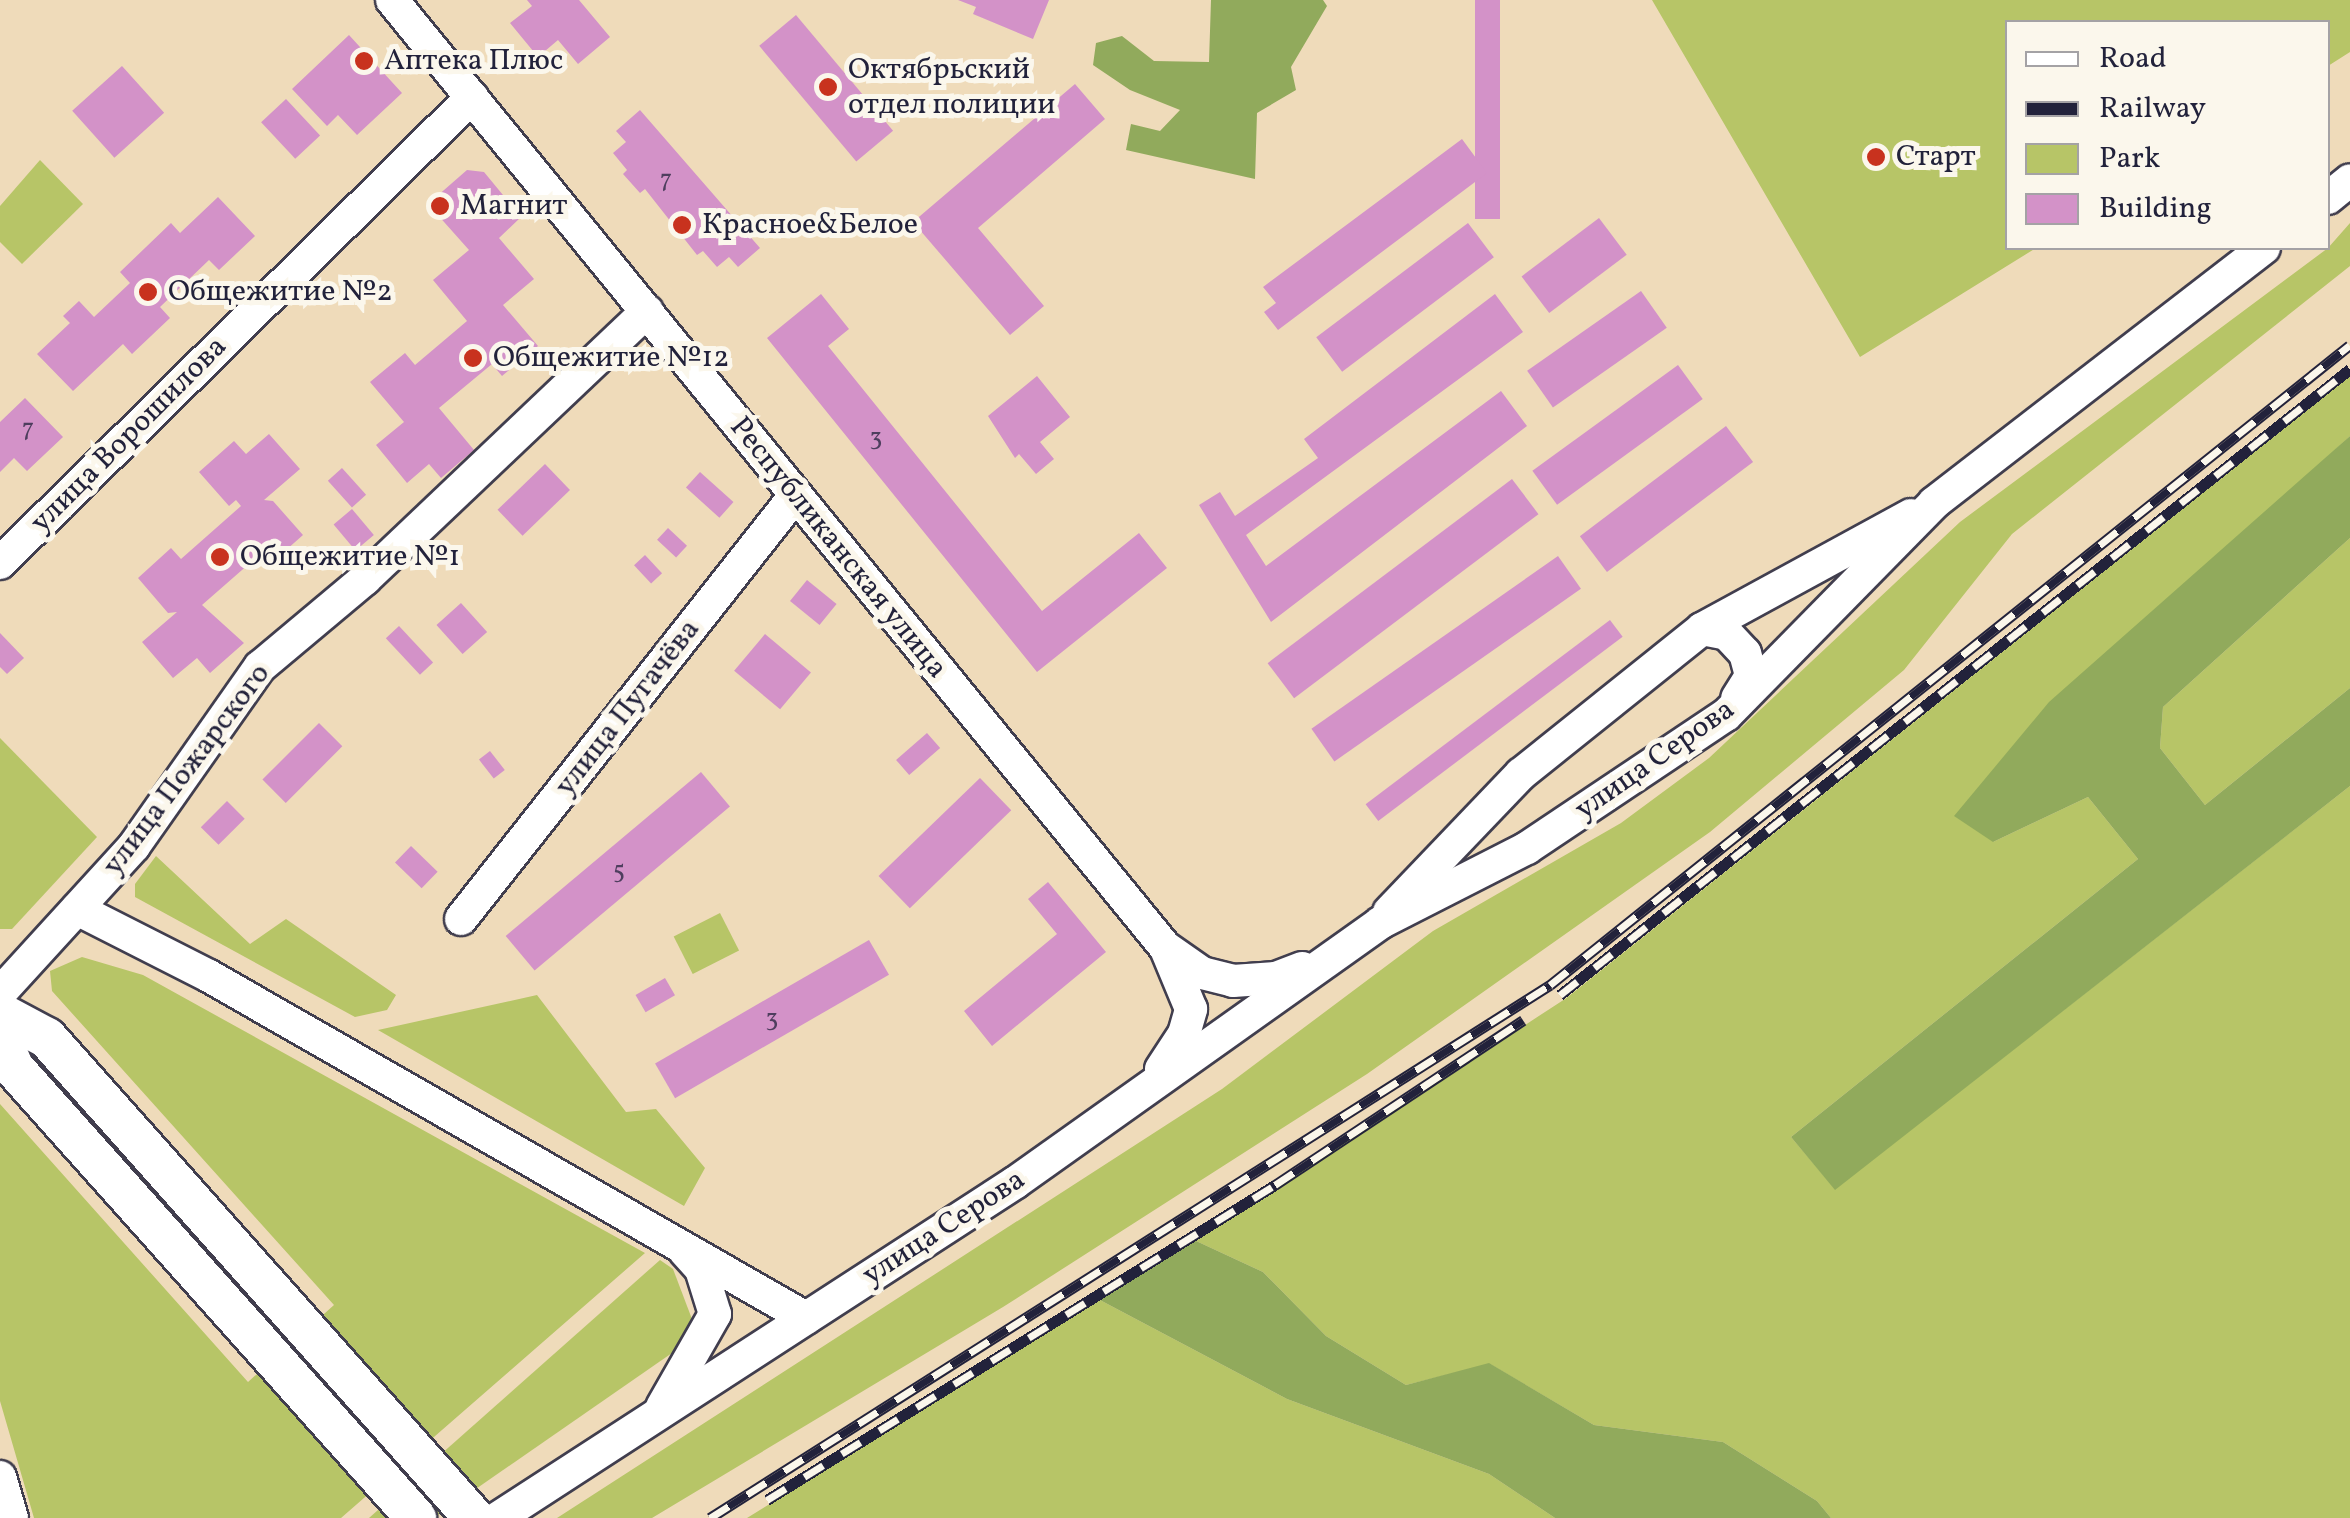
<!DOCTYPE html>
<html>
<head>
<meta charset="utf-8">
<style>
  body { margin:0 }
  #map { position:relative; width:2350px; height:1518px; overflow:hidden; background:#efdbba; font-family:Vollkorn,serif }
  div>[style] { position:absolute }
  .green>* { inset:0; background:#b7c567; transform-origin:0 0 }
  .forest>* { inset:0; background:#91aa5c }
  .building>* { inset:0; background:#d392c8; transform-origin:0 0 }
  .roads { filter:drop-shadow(2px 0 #413e4e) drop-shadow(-2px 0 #413e4e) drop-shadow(0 2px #413e4e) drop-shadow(0 -2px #413e4e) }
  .minor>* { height:32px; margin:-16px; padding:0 16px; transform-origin:16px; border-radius:16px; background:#fff }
  .major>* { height:40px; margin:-20px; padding:0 20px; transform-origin:20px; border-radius:20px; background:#fff }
  .rail>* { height:11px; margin-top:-5.5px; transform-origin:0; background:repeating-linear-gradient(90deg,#fbf7ec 0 22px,#22223b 0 44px); box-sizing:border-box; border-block:2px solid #22223b }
  .dots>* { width:28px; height:28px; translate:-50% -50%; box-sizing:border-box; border:5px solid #fbf7ec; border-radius:50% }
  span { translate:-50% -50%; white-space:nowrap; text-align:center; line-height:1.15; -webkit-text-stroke:10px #fbf7ec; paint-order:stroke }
  .number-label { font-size:25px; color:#4e3e5e }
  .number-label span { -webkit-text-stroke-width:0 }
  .poi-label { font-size:30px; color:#22223b }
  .left { translate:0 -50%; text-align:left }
  .street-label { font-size:30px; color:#22223b }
  .legend { position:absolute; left:2005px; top:20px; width:325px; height:230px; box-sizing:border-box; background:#fbf7ec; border:2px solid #a4a2a5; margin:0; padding:12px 18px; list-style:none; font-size:30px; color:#22223b }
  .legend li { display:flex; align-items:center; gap:20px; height:50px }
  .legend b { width:50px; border:2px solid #a4a2a5 }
</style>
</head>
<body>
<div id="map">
  <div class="green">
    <div style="clip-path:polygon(1652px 0,2350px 0,2350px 52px,2328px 66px,2328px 22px,2008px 22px,2008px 248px,2036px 248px,1860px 357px)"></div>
    <div style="clip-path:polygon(40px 160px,83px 204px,22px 264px,0 242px,0 206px)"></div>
    <div style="clip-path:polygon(2350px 223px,2350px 266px,2012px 534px,1904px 670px,1710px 832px,1367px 1074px,1003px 1307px,652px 1518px,557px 1518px,1222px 1089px,1433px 931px,1621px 823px,1709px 758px,1960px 522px,2328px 248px)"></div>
    <div style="clip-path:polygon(2350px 376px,2350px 436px,2229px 548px,1993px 842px,2088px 797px,2138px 859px,1791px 1137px,1835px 1189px,2350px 786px,2350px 1518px,1831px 1518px,1817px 1501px,1723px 1442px,1594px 1425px,1490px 1364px,1406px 1385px,1326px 1336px,1263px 1272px,1194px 1240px,1565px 999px)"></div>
    <div style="clip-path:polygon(2350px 538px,2350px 688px,2205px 805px,2160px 748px,2163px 707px)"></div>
    <div style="clip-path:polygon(0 738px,97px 837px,12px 929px,0 929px)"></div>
    <div style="clip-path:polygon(156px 856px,250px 944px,286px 919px,396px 995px,387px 1010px,355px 1017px,135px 897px,135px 884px)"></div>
    <div style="left:720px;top:913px;width:42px;height:52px;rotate:63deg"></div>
    <div style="clip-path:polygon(82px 957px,143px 975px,645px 1253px,341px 1518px,34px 1518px,0 1401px,0 1104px,248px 1382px,334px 1305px,52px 991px,50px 971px)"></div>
    <div style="clip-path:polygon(537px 995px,626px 1112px,656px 1109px,705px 1168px,684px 1206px,378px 1030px)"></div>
    <div style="clip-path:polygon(660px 1260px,673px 1269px,695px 1327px,672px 1353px,434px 1518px,369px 1518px)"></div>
    <div style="clip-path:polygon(1098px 1299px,1287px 1399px,1489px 1474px,1555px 1518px,747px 1518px)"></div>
  </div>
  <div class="forest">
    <div style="clip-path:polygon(1211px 0,1323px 0,1327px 6px,1291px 67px,1296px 90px,1257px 113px,1255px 179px,1126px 150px,1131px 124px,1160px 131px,1180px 110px,1130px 90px,1093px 65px,1096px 43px,1122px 36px,1154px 61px,1209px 62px)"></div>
    <div style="clip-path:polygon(2350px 436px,2350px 538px,2163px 707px,2160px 748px,2205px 805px,2350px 688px,2350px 786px,1835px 1190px,1791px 1137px,2138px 859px,2088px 797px,1993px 842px,1954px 816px,2049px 702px)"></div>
    <div style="clip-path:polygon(1194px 1240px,1263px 1272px,1326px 1336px,1406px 1385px,1489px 1363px,1594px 1425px,1723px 1442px,1817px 1501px,1831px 1518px,1555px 1518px,1489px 1474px,1287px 1399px,1098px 1299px)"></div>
  </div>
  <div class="building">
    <div style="clip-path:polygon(527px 0,579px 0,610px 37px,578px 64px,558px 40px,538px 57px,510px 23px,532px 6px)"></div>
    <div style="clip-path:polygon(958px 0,1049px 0,1033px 39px,973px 14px,976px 7px)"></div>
    <div style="left:1475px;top:0;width:25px;height:219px"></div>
    <div style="left:796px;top:15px;width:151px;height:48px;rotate:50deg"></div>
    <div style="clip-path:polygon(349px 35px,402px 93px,357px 135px,338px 115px,327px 126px,292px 89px)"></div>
    <div style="left:122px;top:66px;width:63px;height:67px;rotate:48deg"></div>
    <div style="clip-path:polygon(1075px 84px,1105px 119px,978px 228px,1044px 306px,1010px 335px,913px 222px)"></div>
    <div style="left:286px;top:99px;width:50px;height:34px;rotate:47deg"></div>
    <div style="clip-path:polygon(640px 110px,760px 248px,738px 267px,729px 257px,717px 267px,703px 251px,697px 255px,645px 189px,640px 193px,623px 174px,627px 170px,613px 153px,626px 142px,616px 131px)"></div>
    <div style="clip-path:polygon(1462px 139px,1487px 173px,1278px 330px,1264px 312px,1276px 303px,1263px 287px)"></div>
    <div style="clip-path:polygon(467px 170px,484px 172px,521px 217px,499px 238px,534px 279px,503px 305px,538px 346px,502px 376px,492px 364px,439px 408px,474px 450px,441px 478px,429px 464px,407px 483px,376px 445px,404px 422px,370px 382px,405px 353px,415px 365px,467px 321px,433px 280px,469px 250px,428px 204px)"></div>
    <div style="clip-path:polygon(218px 197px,255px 236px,219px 270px,209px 260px,160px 307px,170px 318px,132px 354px,123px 344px,73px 391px,37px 354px,70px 323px,63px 316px,79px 301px,94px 317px,130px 283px,120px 272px,171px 223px,180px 233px)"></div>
    <div style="left:1599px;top:218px;width:46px;height:97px;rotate:53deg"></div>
    <div style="left:1468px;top:223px;width:43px;height:190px;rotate:53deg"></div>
    <div style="left:1641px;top:291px;width:45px;height:139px;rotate:55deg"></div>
    <div style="clip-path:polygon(821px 294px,849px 329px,828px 346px,1042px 611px,1139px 533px,1167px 568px,1037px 672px,767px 338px)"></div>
    <div style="clip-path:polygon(1495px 294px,1523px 332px,1246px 535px,1266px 566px,1501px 391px,1527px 426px,1271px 622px,1199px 505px,1220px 492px,1235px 516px,1318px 458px,1304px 439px)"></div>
    <div style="left:1678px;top:365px;width:42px;height:180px;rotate:54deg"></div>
    <div style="clip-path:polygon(1037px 376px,1070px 417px,1040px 442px,1054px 459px,1036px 474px,1019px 454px,1015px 458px,988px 416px)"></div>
    <div style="clip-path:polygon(25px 398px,63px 437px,27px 471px,14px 458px,0 472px,0 422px)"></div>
    <div style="left:1726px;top:426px;width:45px;height:183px;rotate:53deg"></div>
    <div style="clip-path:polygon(269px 434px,300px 469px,264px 500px,273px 501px,303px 535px,268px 566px,259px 555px,202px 605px,244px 643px,210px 673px,197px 658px,173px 678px,142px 642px,177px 612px,168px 613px,138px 578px,171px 548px,181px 559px,241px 506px,236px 500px,229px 506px,199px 472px,234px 441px,246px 454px)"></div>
    <div style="left:545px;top:464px;width:36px;height:66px;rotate:46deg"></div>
    <div style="left:342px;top:468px;width:36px;height:19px;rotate:48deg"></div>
    <div style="left:700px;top:472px;width:45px;height:21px;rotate:42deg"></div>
    <div style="left:1512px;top:479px;width:44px;height:306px;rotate:53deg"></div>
    <div style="left:352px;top:509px;width:34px;height:24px;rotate:50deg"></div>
    <div style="left:668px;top:528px;width:26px;height:16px;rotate:43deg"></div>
    <div style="left:645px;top:555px;width:25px;height:15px;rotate:47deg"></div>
    <div style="left:1558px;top:556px;width:40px;height:301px;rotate:55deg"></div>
    <div style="left:807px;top:580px;width:38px;height:27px;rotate:39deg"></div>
    <div style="left:461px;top:603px;width:39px;height:33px;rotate:48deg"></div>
    <div style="left:1610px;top:620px;width:21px;height:306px;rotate:53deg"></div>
    <div style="left:399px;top:626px;width:50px;height:18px;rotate:47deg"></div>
    <div style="clip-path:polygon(0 633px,24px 658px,7px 674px,0 667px)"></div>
    <div style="left:765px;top:634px;width:60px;height:48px;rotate:40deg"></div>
    <div style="left:319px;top:723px;width:33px;height:80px;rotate:45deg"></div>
    <div style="left:927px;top:733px;width:20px;height:41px;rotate:49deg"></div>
    <div style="left:490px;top:751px;width:24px;height:14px;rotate:52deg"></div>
    <div style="left:701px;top:772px;width:45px;height:255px;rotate:50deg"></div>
    <div style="left:980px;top:778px;width:45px;height:141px;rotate:46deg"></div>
    <div style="left:227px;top:801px;width:25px;height:37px;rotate:45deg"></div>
    <div style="left:411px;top:846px;width:37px;height:23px;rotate:44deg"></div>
    <div style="clip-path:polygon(1048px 882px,1106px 952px,992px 1046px,964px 1011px,1057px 934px,1028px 899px)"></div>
    <div style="left:869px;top:940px;width:40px;height:247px;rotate:60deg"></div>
    <div style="left:665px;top:978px;width:20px;height:34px;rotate:60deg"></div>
  </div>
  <div class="roads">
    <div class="minor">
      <div style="left:392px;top:0;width:1222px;rotate:50.78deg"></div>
      <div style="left:1165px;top:947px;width:45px;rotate:35.1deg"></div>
      <div style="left:1202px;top:973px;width:32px;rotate:14deg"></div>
      <div style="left:1233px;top:981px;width:43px;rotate:-4deg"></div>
      <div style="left:1276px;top:978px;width:28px;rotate:-21deg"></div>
      <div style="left:2328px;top:198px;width:28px;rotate:-39deg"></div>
      <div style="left:0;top:563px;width:663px;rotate:-44.63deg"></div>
      <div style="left:1702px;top:629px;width:25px;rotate:11deg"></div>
      <div style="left:1727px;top:634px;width:26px;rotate:47deg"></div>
      <div style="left:1745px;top:653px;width:24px;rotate:75deg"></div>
      <div style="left:1751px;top:676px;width:26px;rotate:122deg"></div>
      <div style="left:77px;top:909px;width:148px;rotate:26.9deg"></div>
      <div style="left:209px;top:976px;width:688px;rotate:29.81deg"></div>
      <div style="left:1389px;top:912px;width:191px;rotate:-46.3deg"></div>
      <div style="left:1521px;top:774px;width:232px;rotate:-38.7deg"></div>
      <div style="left:1702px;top:629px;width:238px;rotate:-28.6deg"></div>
      <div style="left:461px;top:919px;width:538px;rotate:-51.72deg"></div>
      <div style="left:0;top:993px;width:199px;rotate:-47.6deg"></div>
      <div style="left:134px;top:846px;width:219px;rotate:-54.9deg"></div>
      <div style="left:260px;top:667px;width:137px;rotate:-40deg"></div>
      <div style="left:365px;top:579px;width:389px;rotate:-43.5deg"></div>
      <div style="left:1161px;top:1069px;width:42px;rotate:-56.7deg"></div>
      <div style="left:1184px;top:1034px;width:26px;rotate:-74deg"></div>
      <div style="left:1191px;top:1009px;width:63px;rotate:-112.5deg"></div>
      <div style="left:662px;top:1407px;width:107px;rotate:-60.3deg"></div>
      <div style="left:715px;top:1314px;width:47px;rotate:-107.3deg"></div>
      <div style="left:701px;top:1269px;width:25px;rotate:-132deg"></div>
      <div style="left:0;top:1477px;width:43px;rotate:73.7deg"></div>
      <div style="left:498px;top:1518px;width:617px;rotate:-32.97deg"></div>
      <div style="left:1016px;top:1182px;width:447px;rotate:-35.4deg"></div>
      <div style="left:1380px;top:923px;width:165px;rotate:-27deg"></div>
      <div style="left:1527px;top:848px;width:239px;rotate:-33.8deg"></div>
      <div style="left:1726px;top:715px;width:297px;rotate:-45.5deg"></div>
      <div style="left:1934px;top:503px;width:417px;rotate:-37.7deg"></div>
    </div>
    <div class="major">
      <div style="left:0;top:1013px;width:53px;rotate:28deg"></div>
      <div style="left:47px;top:1038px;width:642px;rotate:48.34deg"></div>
      <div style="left:0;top:1036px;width:34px;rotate:67deg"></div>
      <div style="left:13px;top:1067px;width:605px;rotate:48.22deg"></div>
    </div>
  </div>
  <div class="rail">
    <div style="left:1560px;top:995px;width:1008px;rotate:-38.39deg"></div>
    <div style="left:767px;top:1500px;width:598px;rotate:-31.8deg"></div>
    <div style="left:1275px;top:1185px;width:298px;rotate:-33.6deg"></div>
    <div style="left:710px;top:1518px;width:995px;rotate:-32.4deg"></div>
    <div style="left:1550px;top:985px;width:1024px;rotate:-38.66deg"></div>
  </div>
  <div class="dots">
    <div style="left:364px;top:61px;background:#c8321e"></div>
    <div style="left:828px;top:87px;background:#c8321e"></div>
    <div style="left:1876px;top:157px;background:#c8321e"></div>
    <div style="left:440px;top:206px;background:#c8321e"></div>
    <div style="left:682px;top:225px;background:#c8321e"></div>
    <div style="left:148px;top:292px;background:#c8321e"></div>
    <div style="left:473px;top:358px;background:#c8321e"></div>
    <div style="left:220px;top:557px;background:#c8321e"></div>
  </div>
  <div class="number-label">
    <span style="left:666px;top:181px">7</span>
    <span style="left:28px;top:430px">7</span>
    <span style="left:876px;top:439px">3</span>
    <span style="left:619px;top:872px">5</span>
    <span style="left:772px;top:1020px">3</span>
  </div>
  <div class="poi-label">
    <span class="left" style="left:384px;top:61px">Аптека Плюс</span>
    <span class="left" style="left:848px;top:87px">Октябрьский<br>отдел полиции</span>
    <span class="left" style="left:1896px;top:157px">Старт</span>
    <span class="left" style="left:460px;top:206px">Магнит</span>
    <span class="left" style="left:702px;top:225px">Красное&amp;Белое</span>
    <span class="left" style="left:168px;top:292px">Общежитие №2</span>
    <span class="left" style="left:493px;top:358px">Общежитие №12</span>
    <span class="left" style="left:240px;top:557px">Общежитие №1</span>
  </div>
  <div class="street-label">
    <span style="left:129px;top:435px;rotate:-45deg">улица Ворошилова</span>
    <span style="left:838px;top:548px;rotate:51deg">Республиканская улица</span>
    <span style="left:628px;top:708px;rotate:-52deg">улица Пугачёва</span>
    <span style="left:1655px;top:760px;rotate:-35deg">улица Серова</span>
    <span style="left:187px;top:770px;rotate:-53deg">улица Пожарского</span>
    <span style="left:944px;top:1228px;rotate:-33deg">улица Серова</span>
  </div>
  <ul class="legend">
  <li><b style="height:12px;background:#fff"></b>Road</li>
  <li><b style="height:12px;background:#22223b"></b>Railway</li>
  <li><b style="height:28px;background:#b7c567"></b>Park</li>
  <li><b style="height:28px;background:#d392c8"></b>Building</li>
  </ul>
</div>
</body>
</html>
